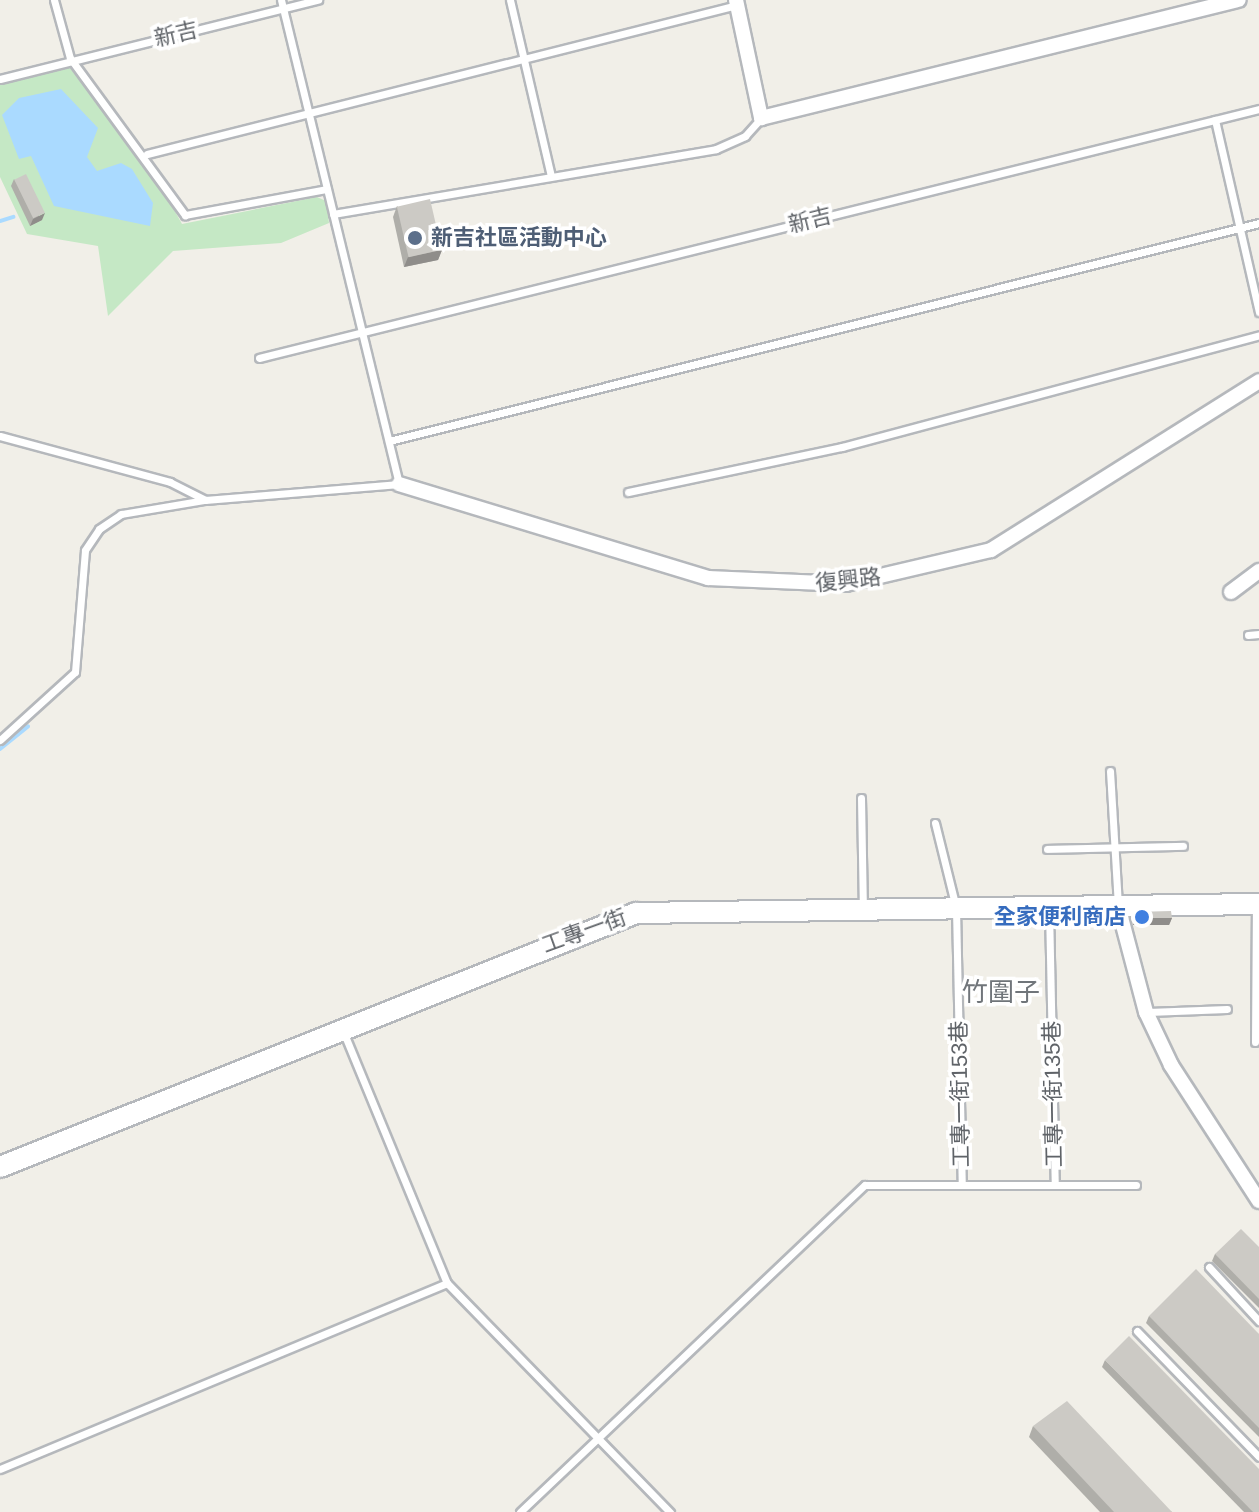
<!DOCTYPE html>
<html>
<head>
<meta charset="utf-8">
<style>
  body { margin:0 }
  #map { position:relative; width:1259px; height:1512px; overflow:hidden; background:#f1efe8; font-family:Arial,"Noto Sans TC",sans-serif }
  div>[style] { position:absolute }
  .green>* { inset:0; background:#c5e8c5 }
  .water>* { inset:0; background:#aadaff }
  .stream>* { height:4px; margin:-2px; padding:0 2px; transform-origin:2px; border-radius:2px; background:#aadaff }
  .roads { filter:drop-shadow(2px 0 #b5b8bc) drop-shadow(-2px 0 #b5b8bc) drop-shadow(0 2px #b5b8bc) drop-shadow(0 -2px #b5b8bc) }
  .lane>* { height:7px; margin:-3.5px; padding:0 3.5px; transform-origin:3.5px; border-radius:3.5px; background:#fff }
  .street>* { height:14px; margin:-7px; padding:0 7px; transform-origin:7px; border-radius:7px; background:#fff }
  .secondary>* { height:20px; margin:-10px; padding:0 10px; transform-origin:10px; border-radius:10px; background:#fff }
  .wall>* { inset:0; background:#afaea9 }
  .shaded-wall>* { inset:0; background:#8f8d8a }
  .building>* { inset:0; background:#cccac5; transform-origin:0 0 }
  .dots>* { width:22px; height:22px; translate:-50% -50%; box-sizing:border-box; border:4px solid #fff; border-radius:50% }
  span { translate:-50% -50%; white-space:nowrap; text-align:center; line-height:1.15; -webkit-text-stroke:7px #fff; paint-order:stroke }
  .street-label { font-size:22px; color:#5f6368 }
  .service-label { font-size:22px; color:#4e5e75; font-weight:700 }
  .left { translate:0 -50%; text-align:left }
  .shop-label { font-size:22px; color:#366cbe; font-weight:700 }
  .right { translate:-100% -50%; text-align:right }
  .quarter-label { font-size:26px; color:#70757a }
</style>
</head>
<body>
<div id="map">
  <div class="green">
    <div style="clip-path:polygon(69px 67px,153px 172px,182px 224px,317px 197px,326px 201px,329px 223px,281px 243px,173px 251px,108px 316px,98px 246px,27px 234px,0 177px,0 85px)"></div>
  </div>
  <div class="water">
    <div style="clip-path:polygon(61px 89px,98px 128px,87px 157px,97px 171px,121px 163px,132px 169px,153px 203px,150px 226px,54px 206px,31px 156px,19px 159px,2px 115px,19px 98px)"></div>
  </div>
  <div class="stream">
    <div style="left:0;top:221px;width:14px;rotate:-17deg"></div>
    <div style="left:0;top:749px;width:36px;rotate:-39deg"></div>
  </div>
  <div class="roads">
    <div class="lane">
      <div style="left:54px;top:0;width:60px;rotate:74.6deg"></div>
      <div style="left:70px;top:58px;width:195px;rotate:53.8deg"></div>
      <div style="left:185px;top:215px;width:144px;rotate:-10.4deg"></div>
      <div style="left:510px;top:0;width:181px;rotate:76.9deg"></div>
      <div style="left:0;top:79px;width:328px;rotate:-14deg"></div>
      <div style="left:1215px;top:120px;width:197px;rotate:77.1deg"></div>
      <div style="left:147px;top:154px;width:609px;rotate:-14.17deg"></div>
      <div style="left:333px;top:214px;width:388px;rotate:-9.6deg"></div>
      <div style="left:716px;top:149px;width:32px;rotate:-24deg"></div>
      <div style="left:745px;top:136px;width:24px;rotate:-48deg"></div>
      <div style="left:259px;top:358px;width:1031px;rotate:-13.98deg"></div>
      <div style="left:0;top:436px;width:176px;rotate:15.1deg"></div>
      <div style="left:170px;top:482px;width:39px;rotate:27deg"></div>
      <div style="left:205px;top:500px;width:195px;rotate:-4.7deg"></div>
      <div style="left:399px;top:484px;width:498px;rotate:-103.7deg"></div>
      <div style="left:389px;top:441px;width:897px;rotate:-14.07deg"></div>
      <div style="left:628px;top:492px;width:219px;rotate:-11.9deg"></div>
      <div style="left:842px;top:447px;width:432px;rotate:-15deg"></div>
      <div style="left:1248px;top:635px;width:11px;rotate:-5deg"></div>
      <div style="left:0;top:740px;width:101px;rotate:-42.2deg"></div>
      <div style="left:75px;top:672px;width:122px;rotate:-85.3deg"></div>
      <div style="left:85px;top:550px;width:25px;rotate:-56deg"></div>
      <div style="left:99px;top:529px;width:27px;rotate:-34deg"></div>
      <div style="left:121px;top:514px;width:85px;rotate:-9.5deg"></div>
      <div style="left:1110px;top:771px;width:133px;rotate:86.6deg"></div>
      <div style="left:861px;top:798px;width:110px;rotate:89deg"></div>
      <div style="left:935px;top:823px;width:88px;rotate:76.1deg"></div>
      <div style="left:956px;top:908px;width:277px;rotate:88.8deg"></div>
      <div style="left:1047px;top:849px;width:136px;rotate:-1.3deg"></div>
      <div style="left:1049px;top:909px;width:276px;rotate:88.8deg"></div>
      <div style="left:1148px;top:1012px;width:79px;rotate:-2.2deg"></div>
      <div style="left:343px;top:1031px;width:273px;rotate:67.6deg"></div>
      <div style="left:447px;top:1283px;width:320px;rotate:45.8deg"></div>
      <div style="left:1255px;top:1042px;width:136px;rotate:-89.6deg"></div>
      <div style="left:1209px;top:1267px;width:74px;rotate:47.2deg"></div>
      <div style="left:1137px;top:1331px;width:175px;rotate:45.9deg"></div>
      <div style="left:0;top:1469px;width:484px;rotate:-22.6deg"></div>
      <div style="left:520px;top:1512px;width:475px;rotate:-43.5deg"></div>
      <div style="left:865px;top:1185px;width:271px"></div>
    </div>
    <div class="street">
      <div style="left:736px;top:0;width:121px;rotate:78deg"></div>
      <div style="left:761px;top:118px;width:492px;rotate:-13.9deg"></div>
      <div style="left:399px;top:484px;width:323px;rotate:16.9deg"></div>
      <div style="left:708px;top:578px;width:138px;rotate:2.5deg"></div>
      <div style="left:846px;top:584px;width:149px;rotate:-13.2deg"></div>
      <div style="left:991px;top:550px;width:317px;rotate:-32.2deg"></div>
      <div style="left:1231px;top:592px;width:35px;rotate:-37deg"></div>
      <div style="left:1118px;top:906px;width:110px;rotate:75.2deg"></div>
      <div style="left:1146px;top:1012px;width:59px;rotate:64.7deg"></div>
      <div style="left:1171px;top:1065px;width:162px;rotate:57.1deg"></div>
    </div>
    <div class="secondary">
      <div style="left:0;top:1167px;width:685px;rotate:-21.77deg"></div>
      <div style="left:636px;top:913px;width:623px;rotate:-0.83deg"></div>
    </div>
  </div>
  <div class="wall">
    <div style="clip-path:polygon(14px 179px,42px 220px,30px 226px,11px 186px)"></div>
    <div style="clip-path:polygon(397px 206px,442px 250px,438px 260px,404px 267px,393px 217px)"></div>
    <div style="clip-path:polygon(1134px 912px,1172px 918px,1169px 925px,1133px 925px,1132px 919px)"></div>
    <div style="clip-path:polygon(1259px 1247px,1259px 1308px,1212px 1261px,1215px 1254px)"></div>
    <div style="clip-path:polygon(1149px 1316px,1259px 1334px,1259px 1437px,1146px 1323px)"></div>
    <div style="clip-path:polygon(1105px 1360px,1259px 1512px,1244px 1512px,1102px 1367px)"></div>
    <div style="clip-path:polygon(1033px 1426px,1172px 1512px,1100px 1512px,1029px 1437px)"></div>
  </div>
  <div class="shaded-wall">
    <div style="clip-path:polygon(45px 213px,42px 220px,30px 226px,33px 219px)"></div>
    <div style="clip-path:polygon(442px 250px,438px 260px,404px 267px,408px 257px)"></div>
    <div style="clip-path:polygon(1136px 918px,1172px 918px,1169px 925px,1133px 925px)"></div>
  </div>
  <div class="building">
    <div style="left:26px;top:174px;width:43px;height:13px;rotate:64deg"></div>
    <div style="left:430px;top:199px;width:52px;height:34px;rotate:77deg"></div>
    <div style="clip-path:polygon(1171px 911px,1172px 918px,1136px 918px,1134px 912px)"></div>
    <div style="clip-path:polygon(1241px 1229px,1259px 1247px,1259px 1299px,1215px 1254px)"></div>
    <div style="clip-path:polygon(1196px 1269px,1259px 1334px,1259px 1428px,1149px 1316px)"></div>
    <div style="clip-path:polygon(1129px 1336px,1259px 1469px,1259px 1512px,1253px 1512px,1105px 1360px)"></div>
    <div style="clip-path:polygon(1067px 1401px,1172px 1512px,1114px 1512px,1033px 1426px)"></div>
  </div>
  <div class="dots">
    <div style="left:415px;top:238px;background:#5c6f8a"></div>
    <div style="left:1142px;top:917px;background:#3f7fe0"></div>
  </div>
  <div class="street-label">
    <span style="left:176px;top:34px;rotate:-13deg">新吉</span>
    <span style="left:810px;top:220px;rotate:-14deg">新吉</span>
    <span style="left:848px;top:580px;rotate:-6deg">復興路</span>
    <span style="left:584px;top:931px;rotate:-20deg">工專一街</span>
    <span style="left:960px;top:1094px;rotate:-91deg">工專一街153巷</span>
    <span style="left:1053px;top:1094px;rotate:-91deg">工專一街135巷</span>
  </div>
  <div class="service-label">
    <span class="left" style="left:431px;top:238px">新吉社區活動中心</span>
  </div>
  <div class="shop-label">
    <span class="right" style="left:1126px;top:917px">全家便利商店</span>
  </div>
  <div class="quarter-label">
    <span style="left:1001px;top:993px">竹圍子</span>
  </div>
</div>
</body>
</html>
